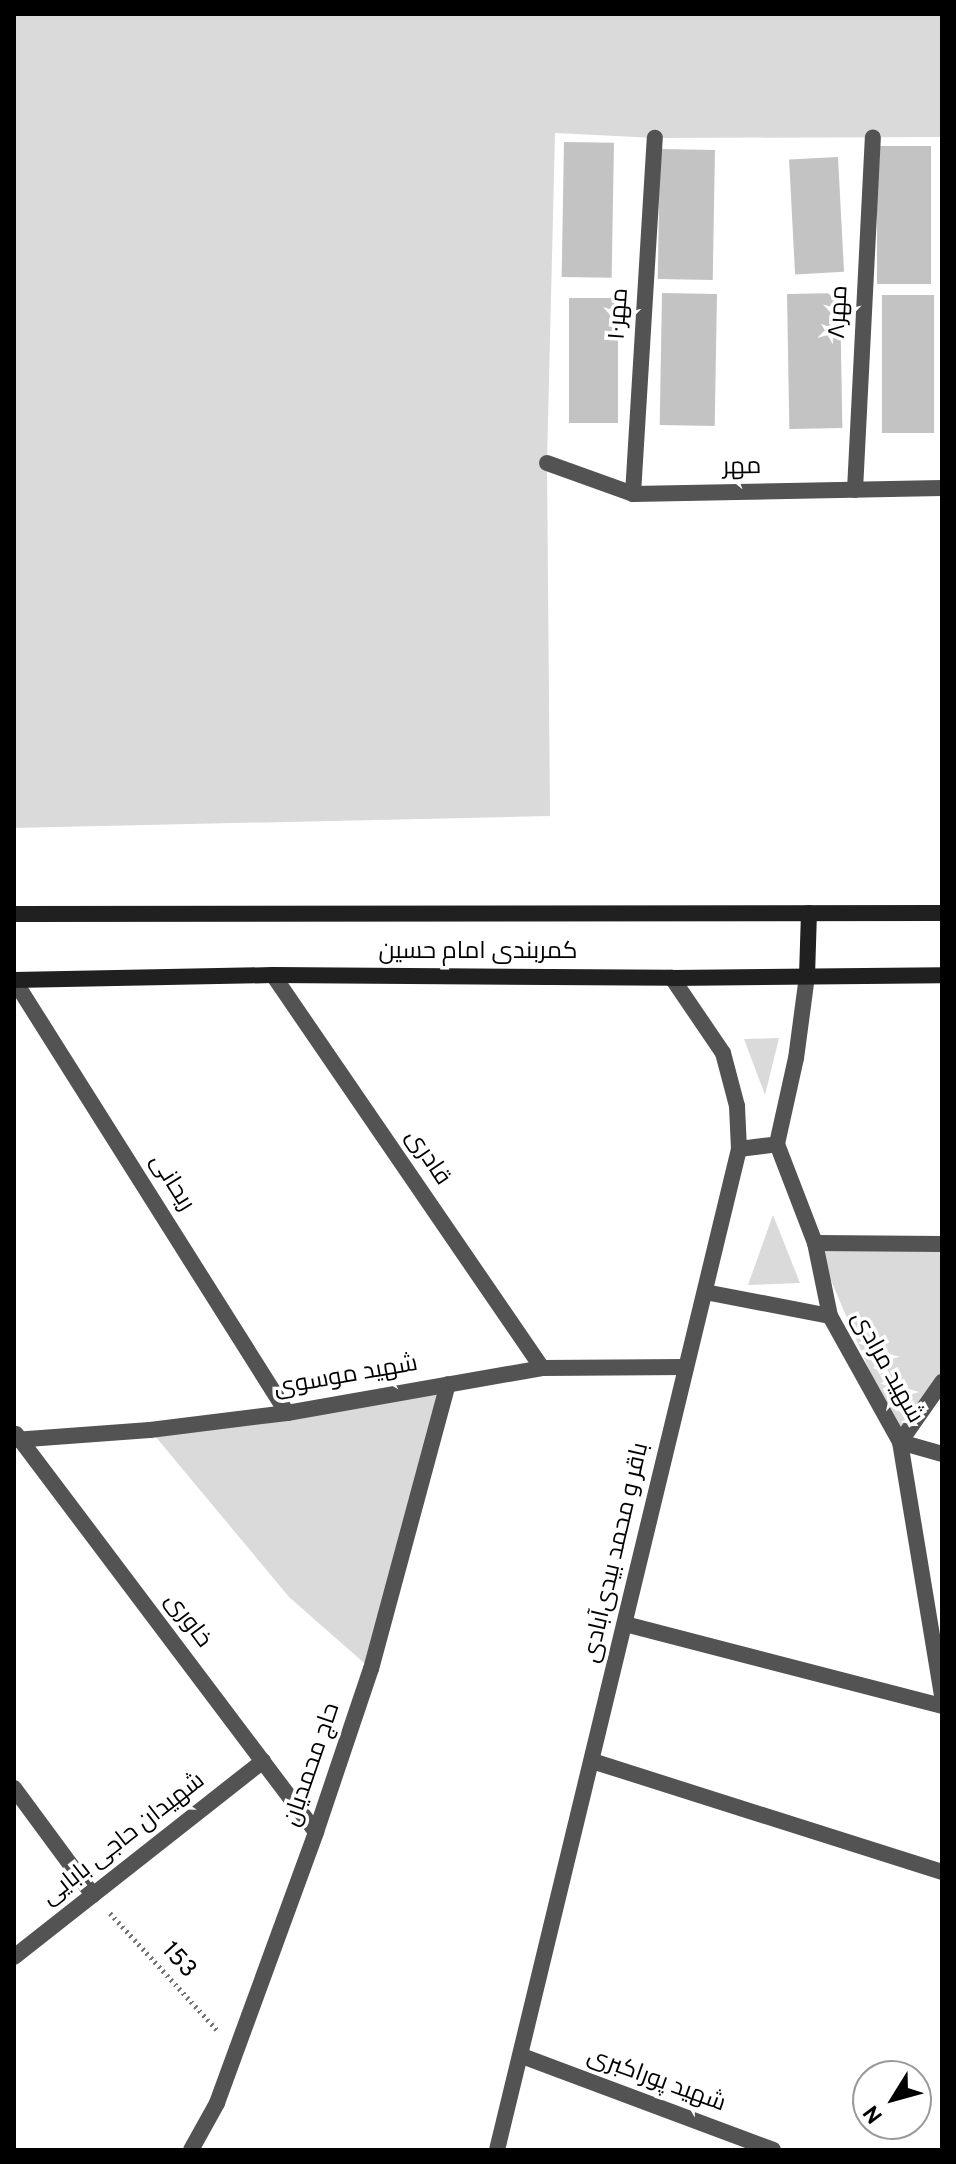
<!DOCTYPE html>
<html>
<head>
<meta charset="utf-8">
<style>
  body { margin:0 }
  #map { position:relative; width:956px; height:2164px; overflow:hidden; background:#fff; font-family:Overpass,Cairo,sans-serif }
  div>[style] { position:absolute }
  .green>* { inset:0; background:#dadada }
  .building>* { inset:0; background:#c3c3c3; transform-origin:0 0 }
  .path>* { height:5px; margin-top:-2.5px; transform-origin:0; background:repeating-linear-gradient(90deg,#757575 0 2px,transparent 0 6px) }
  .minor>* { height:16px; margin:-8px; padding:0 8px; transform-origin:8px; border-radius:8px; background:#535353 }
  .tertiary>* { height:16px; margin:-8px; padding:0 8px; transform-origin:8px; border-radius:8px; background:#535353 }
  .secondary>* { height:16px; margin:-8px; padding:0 8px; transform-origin:8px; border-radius:8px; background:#202020 }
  span { translate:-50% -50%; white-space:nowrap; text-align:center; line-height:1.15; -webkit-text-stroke:7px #fff; paint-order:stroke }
  .street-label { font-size:24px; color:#000 }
  .frame { position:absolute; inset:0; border:16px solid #000; pointer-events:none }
  .north { position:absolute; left:852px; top:2060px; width:80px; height:80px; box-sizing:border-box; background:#fff; border:2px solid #999; border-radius:50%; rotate:233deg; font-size:22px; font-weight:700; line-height:32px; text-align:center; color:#000 }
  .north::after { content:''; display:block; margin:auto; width:28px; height:36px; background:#000; clip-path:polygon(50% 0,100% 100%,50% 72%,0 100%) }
</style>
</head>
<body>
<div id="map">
  <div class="green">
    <div style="clip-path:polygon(14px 14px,942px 14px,942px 137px,655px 138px,555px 133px,547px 463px,550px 816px,14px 828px)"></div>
    <div style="clip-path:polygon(779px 1038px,765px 1095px,744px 1039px)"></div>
    <div style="clip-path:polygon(773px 1215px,800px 1283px,748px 1285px)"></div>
    <div style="clip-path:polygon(815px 1243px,942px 1244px,942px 1382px,900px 1442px)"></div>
    <div style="clip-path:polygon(448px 1384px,371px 1669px,289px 1597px,150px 1430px)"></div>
  </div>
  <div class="building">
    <div style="left:564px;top:142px;width:50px;height:135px;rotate:1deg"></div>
    <div style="left:877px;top:146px;width:54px;height:138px"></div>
    <div style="left:660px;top:149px;width:55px;height:130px;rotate:1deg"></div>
    <div style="left:838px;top:157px;width:115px;height:49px;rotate:87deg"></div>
    <div style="left:662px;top:293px;width:55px;height:132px;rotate:1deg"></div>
    <div style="left:840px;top:293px;width:135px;height:53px;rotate:89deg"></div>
    <div style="left:882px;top:295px;width:52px;height:138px"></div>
    <div style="left:569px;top:298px;width:49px;height:125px"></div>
  </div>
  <div class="path">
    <div style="left:110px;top:1913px;width:161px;rotate:47.5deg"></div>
  </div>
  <div class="minor">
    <div style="left:547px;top:463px;width:91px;rotate:19.8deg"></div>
    <div style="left:633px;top:494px;width:309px;rotate:-1.1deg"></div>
    <div style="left:855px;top:490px;width:353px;rotate:-87.1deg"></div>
    <div style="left:633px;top:494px;width:357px;rotate:-86.5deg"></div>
    <div style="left:273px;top:975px;width:476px;rotate:55.6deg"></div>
    <div style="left:807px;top:976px;width:83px;rotate:97.6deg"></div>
    <div style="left:796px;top:1058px;width:88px;rotate:102.5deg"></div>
    <div style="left:777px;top:1144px;width:106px;rotate:69deg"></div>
    <div style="left:815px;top:1243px;width:75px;rotate:78.4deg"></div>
    <div style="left:830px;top:1316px;width:144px;rotate:60.9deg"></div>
    <div style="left:900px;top:1442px;width:257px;rotate:80.6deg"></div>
    <div style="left:14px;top:980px;width:512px;rotate:57.77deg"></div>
    <div style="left:739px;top:1149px;width:38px;rotate:-7deg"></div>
    <div style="left:815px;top:1243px;width:127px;rotate:0.5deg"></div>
    <div style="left:705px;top:1292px;width:127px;rotate:10.9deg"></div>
    <div style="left:942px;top:1382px;width:73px;rotate:125deg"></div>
    <div style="left:900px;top:1442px;width:44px;rotate:15.9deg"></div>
    <div style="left:16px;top:1434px;width:498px;rotate:53deg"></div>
    <div style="left:14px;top:1440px;width:136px;rotate:-4.2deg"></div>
    <div style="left:150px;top:1430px;width:138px;rotate:-7.1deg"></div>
    <div style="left:287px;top:1413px;width:259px;rotate:-10deg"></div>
    <div style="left:542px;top:1368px;width:144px;rotate:-0.4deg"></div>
    <div style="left:625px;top:1624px;width:327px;rotate:14.5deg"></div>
    <div style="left:592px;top:1761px;width:367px;rotate:17.6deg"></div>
    <div style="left:14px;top:1788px;width:133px;rotate:53.6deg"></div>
    <div style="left:14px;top:1957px;width:317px;rotate:-38.2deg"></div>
    <div style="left:522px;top:2056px;width:268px;rotate:20.5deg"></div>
    <div style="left:191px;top:2150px;width:54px;rotate:-61deg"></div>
    <div style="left:217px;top:2103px;width:289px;rotate:-69.9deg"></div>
    <div style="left:316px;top:1832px;width:172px;rotate:-71.4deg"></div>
    <div style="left:371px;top:1669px;width:295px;rotate:-74.9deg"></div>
  </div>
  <div class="tertiary">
    <div style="left:497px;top:2150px;width:1030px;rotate:-76.41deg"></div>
    <div style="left:739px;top:1149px;width:43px;rotate:-92.7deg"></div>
    <div style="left:737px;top:1106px;width:55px;rotate:-104.8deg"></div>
    <div style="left:723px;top:1053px;width:91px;rotate:-124.2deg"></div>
  </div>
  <div class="secondary">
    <div style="left:14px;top:914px;width:928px;rotate:-0.06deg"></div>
    <div style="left:807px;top:976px;width:63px;rotate:-88.2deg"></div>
    <div style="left:14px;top:980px;width:259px;rotate:-1.1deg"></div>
    <div style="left:273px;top:975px;width:399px;rotate:0.4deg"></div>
    <div style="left:672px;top:978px;width:270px;rotate:-0.6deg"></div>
  </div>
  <div class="street-label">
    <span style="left:840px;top:312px;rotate:-87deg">مهر۸</span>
    <span style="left:620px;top:314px;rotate:-86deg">مهر۱۰</span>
    <span style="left:742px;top:468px;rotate:-1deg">مهر</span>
    <span style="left:478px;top:953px">کمربندی امام حسین</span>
    <span style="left:427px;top:1158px;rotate:56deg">قادری</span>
    <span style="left:171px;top:1183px;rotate:58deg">ریحانی</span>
    <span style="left:886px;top:1368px;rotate:61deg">شهید مرادی</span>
    <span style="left:346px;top:1377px;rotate:-10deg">شهید موسوی</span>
    <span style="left:617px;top:1553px;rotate:-77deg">باقر و محمد بیدی‌آبادی</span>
    <span style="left:187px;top:1621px;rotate:53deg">خاوری</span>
    <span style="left:313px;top:1765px;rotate:-71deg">حاج محمدیان</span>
    <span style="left:124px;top:1840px;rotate:-38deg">شهیدان حاجی بابایی</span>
    <span style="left:178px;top:1961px;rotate:48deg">153</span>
    <span style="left:656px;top:2081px;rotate:20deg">شهید پوراکبری</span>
  </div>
  <div class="frame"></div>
  <div class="north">N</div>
</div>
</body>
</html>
